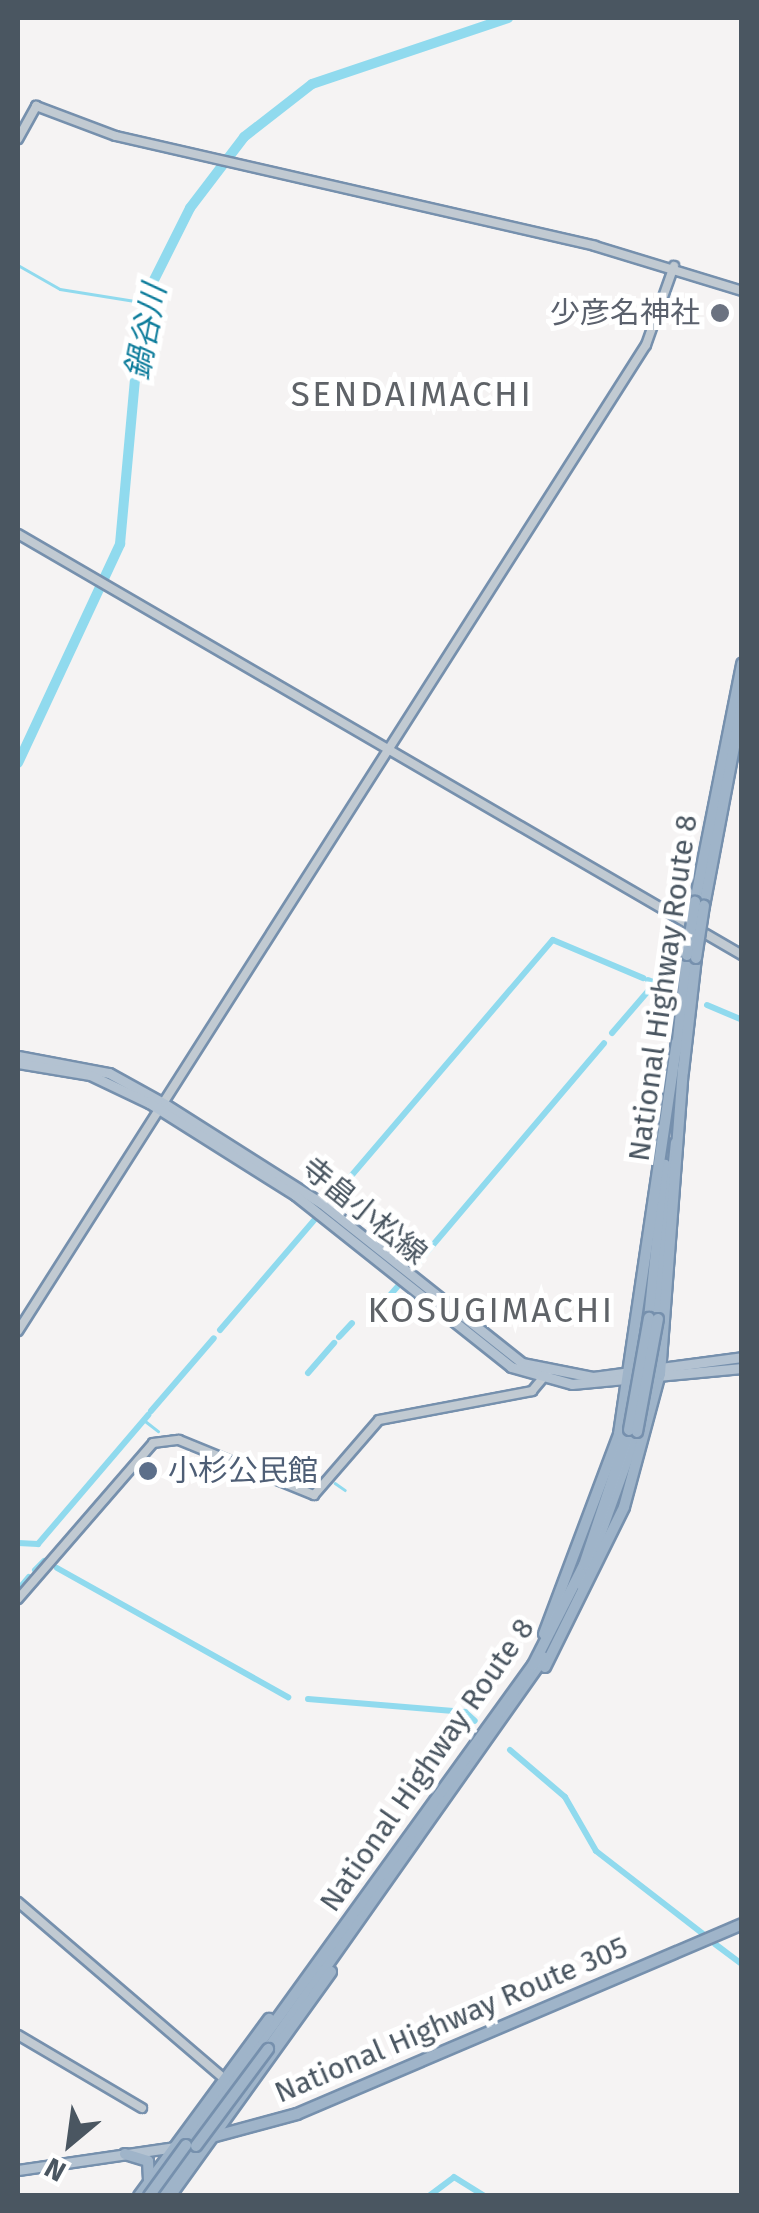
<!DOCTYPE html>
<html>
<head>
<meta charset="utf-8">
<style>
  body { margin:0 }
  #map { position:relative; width:759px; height:2213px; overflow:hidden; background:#f5f3f3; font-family:"Fira Sans","Noto Sans JP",sans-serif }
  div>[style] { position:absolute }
  .stream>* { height:2.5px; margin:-1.25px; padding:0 1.25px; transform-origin:1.25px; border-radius:1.25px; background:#90daee }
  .canal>* { height:6px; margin:-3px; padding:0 3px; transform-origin:3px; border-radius:3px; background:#90daee }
  .river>* { height:10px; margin:-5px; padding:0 5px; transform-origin:5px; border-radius:5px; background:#90daee }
  .roads { filter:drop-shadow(2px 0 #7690ad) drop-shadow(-2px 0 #7690ad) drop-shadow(0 2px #7690ad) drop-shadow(0 -2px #7690ad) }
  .tertiary>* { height:8px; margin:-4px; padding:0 4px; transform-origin:4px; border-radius:4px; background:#c1cad2 }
  .primary>* { height:9px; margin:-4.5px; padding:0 4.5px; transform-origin:4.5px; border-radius:4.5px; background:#b3c2d1 }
  .trunk>* { height:10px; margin:-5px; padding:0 5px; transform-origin:5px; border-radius:5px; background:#9fb4c9 }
  .bridges { filter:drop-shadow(2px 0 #7690ad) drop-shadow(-2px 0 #7690ad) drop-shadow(0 2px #7690ad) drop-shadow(0 -2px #7690ad) }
  .trunk-bridge>* { height:10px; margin:-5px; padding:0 5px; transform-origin:5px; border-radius:5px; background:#9fb4c9 }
  .dots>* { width:28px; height:28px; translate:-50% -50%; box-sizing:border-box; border:5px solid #fff; border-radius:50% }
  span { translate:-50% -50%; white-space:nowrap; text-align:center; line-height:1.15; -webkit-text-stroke:10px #fff; paint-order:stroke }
  .worship-label { font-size:30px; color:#5b616d }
  .right { translate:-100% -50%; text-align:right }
  .street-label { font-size:30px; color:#4a5661 }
  .service-label { font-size:30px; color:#4e5e75 }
  .left { translate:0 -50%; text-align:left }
  .water-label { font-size:32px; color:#0c7c9b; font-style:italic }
  .quarter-label { font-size:35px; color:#5f6368; letter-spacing:2.5px }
  .frame { position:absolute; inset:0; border:20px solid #4a5661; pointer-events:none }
  .north { position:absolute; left:20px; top:2093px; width:100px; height:100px; -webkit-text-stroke:8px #fff; paint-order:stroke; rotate:209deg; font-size:28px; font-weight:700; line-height:40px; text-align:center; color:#4a5661 }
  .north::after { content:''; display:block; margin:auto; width:35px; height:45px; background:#4a5661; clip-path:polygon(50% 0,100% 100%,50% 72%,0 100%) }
</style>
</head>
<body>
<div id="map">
  <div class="stream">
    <div style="left:18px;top:265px;width:48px;rotate:29.7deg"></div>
    <div style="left:60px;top:289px;width:88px;rotate:9.1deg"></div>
    <div style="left:144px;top:1420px;width:18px;rotate:38deg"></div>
    <div style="left:171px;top:1435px;width:28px;rotate:18deg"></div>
    <div style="left:291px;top:1483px;width:10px;rotate:-53deg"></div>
    <div style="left:297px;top:1475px;width:25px;rotate:11deg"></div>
    <div style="left:335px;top:1483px;width:12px;rotate:35deg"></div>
  </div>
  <div class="canal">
    <div style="left:648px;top:980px;width:19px;rotate:21deg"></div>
    <div style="left:707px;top:1005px;width:38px;rotate:23deg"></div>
    <div style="left:612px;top:1033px;width:66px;rotate:-49.3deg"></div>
    <div style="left:328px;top:1203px;width:346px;rotate:-49.5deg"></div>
    <div style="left:553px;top:940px;width:98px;rotate:22.9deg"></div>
    <div style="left:410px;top:1272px;width:300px;rotate:-49.7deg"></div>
    <div style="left:371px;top:1317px;width:41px;rotate:-48.9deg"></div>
    <div style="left:220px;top:1330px;width:146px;rotate:-49.4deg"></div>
    <div style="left:339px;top:1337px;width:19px;rotate:-47deg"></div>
    <div style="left:308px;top:1373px;width:40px;rotate:-49deg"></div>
    <div style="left:151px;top:1411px;width:96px;rotate:-49.2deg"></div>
    <div style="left:18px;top:1543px;width:20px;rotate:3deg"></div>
    <div style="left:38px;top:1544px;width:170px;rotate:-49.5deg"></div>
    <div style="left:57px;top:1568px;width:265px;rotate:29.2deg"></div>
    <div style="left:35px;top:1570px;width:13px;rotate:-45deg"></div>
    <div style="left:18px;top:1590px;width:17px;rotate:-50deg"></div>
    <div style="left:308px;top:1699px;width:158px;rotate:4.7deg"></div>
    <div style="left:465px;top:1712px;width:13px;rotate:42deg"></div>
    <div style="left:510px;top:1750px;width:72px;rotate:40.5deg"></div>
    <div style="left:565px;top:1797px;width:62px;rotate:60.1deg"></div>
    <div style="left:596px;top:1851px;width:135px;rotate:37.8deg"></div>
    <div style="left:715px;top:1944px;width:34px;rotate:37deg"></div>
    <div style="left:429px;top:2196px;width:31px;rotate:-37deg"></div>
    <div style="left:454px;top:2177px;width:36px;rotate:32deg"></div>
  </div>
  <div class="river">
    <div style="left:18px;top:763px;width:242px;rotate:-65deg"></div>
    <div style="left:120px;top:544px;width:208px;rotate:-84.8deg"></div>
    <div style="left:139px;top:337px;width:55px;rotate:-76.2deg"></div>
    <div style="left:152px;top:284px;width:85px;rotate:-63.4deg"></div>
    <div style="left:190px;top:208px;width:89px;rotate:-52.7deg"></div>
    <div style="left:244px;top:137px;width:86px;rotate:-37.9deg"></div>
    <div style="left:312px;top:84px;width:207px;rotate:-18.6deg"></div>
  </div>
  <div class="roads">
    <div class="tertiary">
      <div style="left:18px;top:139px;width:38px;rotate:-61deg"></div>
      <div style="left:36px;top:106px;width:85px;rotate:20.6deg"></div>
      <div style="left:116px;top:136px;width:491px;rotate:12.9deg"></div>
      <div style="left:595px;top:246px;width:154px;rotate:17deg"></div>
      <div style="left:18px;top:534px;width:838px;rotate:30.18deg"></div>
      <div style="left:18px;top:1331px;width:1169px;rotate:-57.51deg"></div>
      <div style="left:646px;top:345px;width:84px;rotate:-70.5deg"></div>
      <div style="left:18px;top:1599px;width:206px;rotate:-49.1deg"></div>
      <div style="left:153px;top:1443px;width:26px;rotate:-7deg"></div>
      <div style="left:179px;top:1440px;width:146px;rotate:22.2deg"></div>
      <div style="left:314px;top:1495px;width:99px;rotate:-49.1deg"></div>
      <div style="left:379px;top:1420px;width:156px;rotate:-10.7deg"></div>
      <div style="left:532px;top:1391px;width:23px;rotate:-50deg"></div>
      <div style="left:18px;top:1902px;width:266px;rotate:40.6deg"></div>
      <div style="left:18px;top:2035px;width:144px;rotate:30.5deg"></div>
    </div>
    <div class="primary">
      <div style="left:18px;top:1056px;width:93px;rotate:10.6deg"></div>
      <div style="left:109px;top:1073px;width:64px;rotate:29deg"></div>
      <div style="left:165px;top:1104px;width:185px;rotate:32.4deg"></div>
      <div style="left:321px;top:1203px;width:257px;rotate:38.5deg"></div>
      <div style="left:522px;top:1363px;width:72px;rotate:11.2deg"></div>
      <div style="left:593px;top:1377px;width:150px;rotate:-7.6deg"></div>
      <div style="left:18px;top:1063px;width:73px;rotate:9.5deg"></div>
      <div style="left:90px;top:1075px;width:65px;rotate:25.4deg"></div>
      <div style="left:149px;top:1103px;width:173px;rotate:32.2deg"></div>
      <div style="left:295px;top:1195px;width:276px;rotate:38.5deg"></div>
      <div style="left:511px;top:1367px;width:63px;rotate:15.6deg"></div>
      <div style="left:572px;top:1384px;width:171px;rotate:-5.4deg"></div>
      <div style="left:18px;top:2170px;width:159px;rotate:-8.3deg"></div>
    </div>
    <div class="trunk">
      <div style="left:695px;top:902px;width:243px;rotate:-78.8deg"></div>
      <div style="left:704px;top:906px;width:206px;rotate:-79.3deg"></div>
      <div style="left:677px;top:1049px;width:95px;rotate:-83.9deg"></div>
      <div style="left:683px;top:1072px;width:115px;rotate:-83.5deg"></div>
      <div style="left:649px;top:1318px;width:154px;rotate:-84deg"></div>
      <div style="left:658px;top:1319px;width:177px;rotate:-84.2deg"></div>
      <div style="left:582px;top:1585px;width:163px;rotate:-70.2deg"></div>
      <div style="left:544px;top:1634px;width:214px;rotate:-69.4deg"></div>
      <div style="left:619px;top:1434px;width:396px;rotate:-81.6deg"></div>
      <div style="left:545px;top:1667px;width:178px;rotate:-63.7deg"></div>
      <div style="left:624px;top:1507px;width:138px;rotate:-74.9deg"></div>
      <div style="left:660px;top:1374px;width:306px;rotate:-85.7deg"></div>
      <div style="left:268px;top:2049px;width:479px;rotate:-54.8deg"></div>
      <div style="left:186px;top:2145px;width:592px;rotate:-54.14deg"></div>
      <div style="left:533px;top:1665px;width:112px;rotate:-63deg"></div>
      <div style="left:584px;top:1565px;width:142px;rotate:-71.6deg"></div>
      <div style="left:175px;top:2147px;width:126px;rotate:-15.1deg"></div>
      <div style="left:297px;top:2114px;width:484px;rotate:-23.1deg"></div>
      <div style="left:125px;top:2154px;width:24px;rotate:17deg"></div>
      <div style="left:148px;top:2161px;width:19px;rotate:87deg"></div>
      <div style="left:139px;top:2196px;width:220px;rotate:-53.7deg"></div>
      <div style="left:160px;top:2196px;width:62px;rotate:-54.2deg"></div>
      <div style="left:170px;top:2196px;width:276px;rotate:-54.3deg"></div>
    </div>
  </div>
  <div class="bridges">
    <div class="trunk-bridge">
      <div style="left:687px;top:955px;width:54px;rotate:-81.4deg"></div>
      <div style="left:696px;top:958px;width:53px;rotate:-81.3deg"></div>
      <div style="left:629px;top:1430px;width:114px;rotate:-79.9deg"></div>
      <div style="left:637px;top:1432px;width:115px;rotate:-79.5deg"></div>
      <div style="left:196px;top:2146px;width:121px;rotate:-53.4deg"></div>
      <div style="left:149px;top:2196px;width:63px;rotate:-54deg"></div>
    </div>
  </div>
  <div class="dots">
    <div style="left:720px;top:313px;background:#6b7280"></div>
    <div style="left:148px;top:1471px;background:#5c6f8a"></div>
  </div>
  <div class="worship-label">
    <span class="right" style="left:700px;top:313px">少彦名神社</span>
  </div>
  <div class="street-label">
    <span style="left:663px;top:988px;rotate:-82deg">National Highway Route 8</span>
    <span style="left:364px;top:1211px;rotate:39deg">寺畠小松線</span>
    <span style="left:427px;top:1765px;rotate:-55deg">National Highway Route 8</span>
    <span style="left:451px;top:2020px;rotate:-23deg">National Highway Route 305</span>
  </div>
  <div class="service-label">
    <span class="left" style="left:168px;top:1471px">小杉公民館</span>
  </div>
  <div class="water-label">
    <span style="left:146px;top:332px;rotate:-79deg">鍋谷川</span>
  </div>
  <div class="quarter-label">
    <span style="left:412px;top:394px">SENDAIMACHI</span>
    <span style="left:491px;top:1310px">KOSUGIMACHI</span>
  </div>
  <div class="frame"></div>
  <div class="north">N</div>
</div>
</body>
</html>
